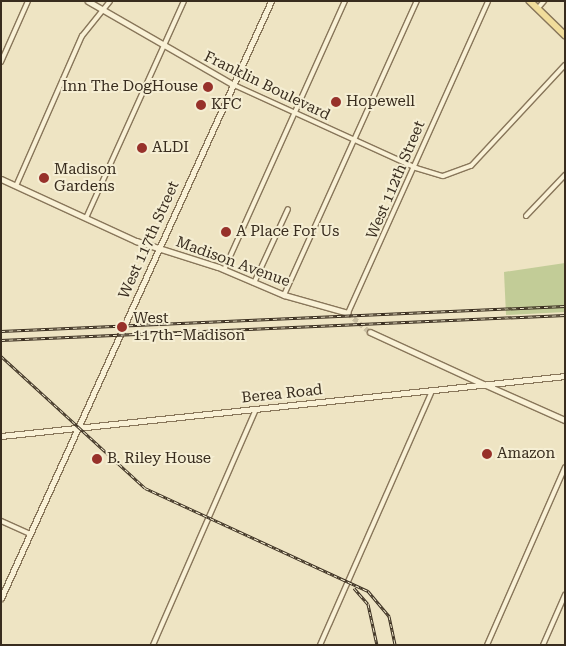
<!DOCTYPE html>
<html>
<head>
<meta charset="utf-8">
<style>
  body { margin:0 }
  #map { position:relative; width:566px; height:646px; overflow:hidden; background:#eee4c3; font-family:"Roboto Serif",serif }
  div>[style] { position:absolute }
  .green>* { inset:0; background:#c2cc97 }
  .secondary-tunnel>* { height:5px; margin-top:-2.5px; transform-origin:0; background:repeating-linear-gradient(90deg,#cabfa2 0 5px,transparent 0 7.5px) }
  .roads { filter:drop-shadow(1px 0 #88765a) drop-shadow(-1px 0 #88765a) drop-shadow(0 1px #88765a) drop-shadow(0 -1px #88765a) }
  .minor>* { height:4px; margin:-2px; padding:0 2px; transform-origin:2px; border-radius:2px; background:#f9f1d6 }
  .tertiary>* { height:4.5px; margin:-2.25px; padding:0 2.25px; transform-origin:2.25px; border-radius:2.25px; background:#f9f1d6 }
  .secondary>* { height:5px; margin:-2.5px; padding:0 2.5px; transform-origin:2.5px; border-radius:2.5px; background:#f9f1d6 }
  .primary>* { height:5.5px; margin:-2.75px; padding:0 2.75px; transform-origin:2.75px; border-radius:2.75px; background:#f1dd9b }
  .rail>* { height:3px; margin-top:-1.5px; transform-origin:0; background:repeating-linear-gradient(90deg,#f5eed3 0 4px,#382c1e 0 8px); box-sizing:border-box; border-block:1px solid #382c1e }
  .dots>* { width:14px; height:14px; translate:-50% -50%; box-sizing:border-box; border:2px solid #f5eed3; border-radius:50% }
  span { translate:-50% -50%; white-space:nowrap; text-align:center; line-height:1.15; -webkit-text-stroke:4px #f5eed3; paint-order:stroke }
  .street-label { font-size:15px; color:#382c1e }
  .poi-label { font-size:15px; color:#382c1e }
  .right { translate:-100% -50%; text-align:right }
  .left { translate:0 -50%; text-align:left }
  .frame { position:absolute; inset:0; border:2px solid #382c1e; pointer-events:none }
</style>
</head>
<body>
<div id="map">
  <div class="green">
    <div style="clip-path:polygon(565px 263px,565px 312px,506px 315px,504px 272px)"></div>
  </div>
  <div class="secondary-tunnel">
    <div style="left:348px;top:313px;width:29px;rotate:41deg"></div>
  </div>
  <div class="roads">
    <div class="minor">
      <div style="left:538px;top:8px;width:9px;rotate:-49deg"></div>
      <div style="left:1px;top:62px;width:67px;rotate:-66.1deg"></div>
      <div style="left:234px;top:85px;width:200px;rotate:24.5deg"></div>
      <div style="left:416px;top:168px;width:28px;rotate:17deg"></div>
      <div style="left:443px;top:176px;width:30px;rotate:-20deg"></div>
      <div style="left:471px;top:166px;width:138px;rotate:-47.1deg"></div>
      <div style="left:16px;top:186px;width:164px;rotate:-66.3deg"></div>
      <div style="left:82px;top:36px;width:45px;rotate:-51.3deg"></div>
      <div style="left:526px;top:216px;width:57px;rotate:-46.4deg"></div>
      <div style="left:86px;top:218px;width:238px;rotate:-65.7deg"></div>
      <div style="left:224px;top:270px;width:295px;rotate:-65.8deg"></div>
      <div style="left:254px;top:283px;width:81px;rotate:-65.3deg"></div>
      <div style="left:284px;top:295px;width:323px;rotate:-65.7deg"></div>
      <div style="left:348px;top:313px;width:342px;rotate:-65.8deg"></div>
      <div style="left:1px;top:521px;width:32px;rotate:24deg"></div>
      <div style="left:153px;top:645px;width:257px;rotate:-66.4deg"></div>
      <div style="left:320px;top:645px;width:278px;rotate:-66.2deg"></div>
      <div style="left:487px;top:645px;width:194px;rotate:-66.3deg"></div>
      <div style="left:543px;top:645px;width:55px;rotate:-66.3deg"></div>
    </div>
    <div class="tertiary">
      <div style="left:88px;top:1px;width:168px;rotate:29.9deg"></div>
      <div style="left:484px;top:384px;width:89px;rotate:24deg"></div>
    </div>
    <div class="secondary">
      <div style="left:1px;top:179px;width:149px;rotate:24.7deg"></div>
      <div style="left:136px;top:241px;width:86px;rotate:17.6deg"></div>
      <div style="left:218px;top:267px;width:72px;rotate:23deg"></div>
      <div style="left:284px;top:295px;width:66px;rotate:15.7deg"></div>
      <div style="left:370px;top:332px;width:124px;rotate:24.7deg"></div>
      <div style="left:1px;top:436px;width:567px;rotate:-6.07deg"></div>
      <div style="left:1px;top:598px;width:655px;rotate:-65.66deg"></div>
    </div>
    <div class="primary">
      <div style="left:530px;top:1px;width:49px;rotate:44.2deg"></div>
    </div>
  </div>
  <div class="rail">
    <div style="left:1px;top:331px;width:565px;rotate:-2.54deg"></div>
    <div style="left:1px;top:340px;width:565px;rotate:-2.54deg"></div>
    <div style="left:1px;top:356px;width:195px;rotate:42.5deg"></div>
    <div style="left:145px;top:488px;width:246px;rotate:24.8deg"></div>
    <div style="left:368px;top:591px;width:33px;rotate:50deg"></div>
    <div style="left:389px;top:616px;width:30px;rotate:78deg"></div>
    <div style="left:354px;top:588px;width:21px;rotate:49deg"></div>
    <div style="left:368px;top:604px;width:42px;rotate:77.6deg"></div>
  </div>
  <div class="dots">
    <div style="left:208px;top:87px;background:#97312a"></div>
    <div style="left:336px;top:102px;background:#97312a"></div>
    <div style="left:201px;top:105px;background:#97312a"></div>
    <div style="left:142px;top:148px;background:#97312a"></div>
    <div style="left:44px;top:178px;background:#97312a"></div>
    <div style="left:226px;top:232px;background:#97312a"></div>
    <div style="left:122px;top:327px;background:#97312a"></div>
    <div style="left:487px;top:454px;background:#97312a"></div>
    <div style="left:97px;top:459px;background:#97312a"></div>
  </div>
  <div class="street-label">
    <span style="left:267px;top:86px;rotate:26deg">Franklin Boulevard</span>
    <span style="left:396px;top:180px;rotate:-67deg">West 112th Street</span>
    <span style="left:149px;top:240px;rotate:-66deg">West 117th Street</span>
    <span style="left:233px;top:262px;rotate:20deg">Madison Avenue</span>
    <span style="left:282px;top:394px;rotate:-6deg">Berea Road</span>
  </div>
  <div class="poi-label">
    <span class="right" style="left:198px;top:87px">Inn The DogHouse</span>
    <span class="left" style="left:346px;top:102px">Hopewell</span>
    <span class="left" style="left:211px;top:105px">KFC</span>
    <span class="left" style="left:152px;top:148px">ALDI</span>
    <span class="left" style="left:54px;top:178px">Madison<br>Gardens</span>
    <span class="left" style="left:236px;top:232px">A Place For Us</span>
    <span class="left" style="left:133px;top:327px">West<br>117th–Madison</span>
    <span class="left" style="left:497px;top:454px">Amazon</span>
    <span class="left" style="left:107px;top:459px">B. Riley House</span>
  </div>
  <div class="frame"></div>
</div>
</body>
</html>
